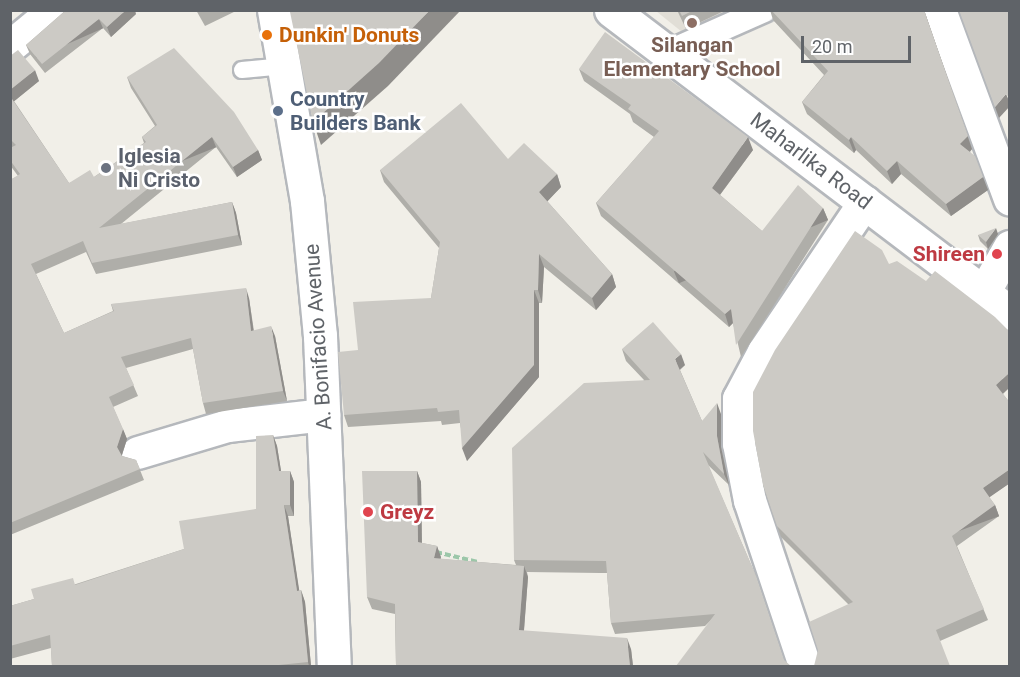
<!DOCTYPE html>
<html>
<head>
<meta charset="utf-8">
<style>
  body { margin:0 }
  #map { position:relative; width:1020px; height:677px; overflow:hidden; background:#f1efe8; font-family:Roboto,sans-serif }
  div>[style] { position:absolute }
  .education>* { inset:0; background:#e1ded6 }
  .path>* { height:4px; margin-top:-2px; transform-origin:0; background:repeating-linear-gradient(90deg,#9cc7a9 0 6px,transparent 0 9px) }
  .roads { filter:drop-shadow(2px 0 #b5b8bc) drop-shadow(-2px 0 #b5b8bc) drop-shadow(0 2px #b5b8bc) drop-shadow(0 -2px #b5b8bc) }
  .service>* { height:16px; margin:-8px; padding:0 8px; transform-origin:8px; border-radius:8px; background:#fff }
  .pedestrian>* { height:24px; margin:-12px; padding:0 12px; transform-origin:12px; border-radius:12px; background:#fff }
  .minor>* { height:32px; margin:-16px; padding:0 16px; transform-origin:16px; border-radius:16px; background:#fff }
  .tertiary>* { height:33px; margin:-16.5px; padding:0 16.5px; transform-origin:16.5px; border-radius:16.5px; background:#fff }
  .wall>* { inset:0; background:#afaea9 }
  .shaded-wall>* { inset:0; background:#8f8d8a; transform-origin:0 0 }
  .building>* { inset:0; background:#cccac5 }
  .dots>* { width:16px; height:16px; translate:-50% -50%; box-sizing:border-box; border:3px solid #fff; border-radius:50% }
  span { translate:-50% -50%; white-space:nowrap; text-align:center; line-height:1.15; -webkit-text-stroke:5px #fff; paint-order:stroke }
  .food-label { font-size:21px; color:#c56008; font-weight:700 }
  .left { translate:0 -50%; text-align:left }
  .education-label { font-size:21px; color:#785e54; font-weight:700 }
  .service-label { font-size:21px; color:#4e5e75; font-weight:700 }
  .worship-label { font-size:21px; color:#5b616d; font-weight:700 }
  .street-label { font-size:21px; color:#5f6368 }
  .health-label { font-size:21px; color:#be3a42; font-weight:700 }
  .right { translate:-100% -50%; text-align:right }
  .frame { position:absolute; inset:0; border:12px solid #5f6368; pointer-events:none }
  .scale { position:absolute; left:801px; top:36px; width:110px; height:27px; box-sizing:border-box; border:3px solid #5f6368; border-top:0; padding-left:8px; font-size:18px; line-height:21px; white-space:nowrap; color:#5f6368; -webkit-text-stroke:4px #fff; paint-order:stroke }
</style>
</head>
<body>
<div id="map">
  <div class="education">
    <div style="clip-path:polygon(656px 11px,740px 11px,687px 36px)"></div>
  </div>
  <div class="path">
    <div style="left:436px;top:552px;width:43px;rotate:13.4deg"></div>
  </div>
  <div class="roads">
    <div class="service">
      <div style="left:242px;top:70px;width:43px;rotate:-5.3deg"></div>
    </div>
    <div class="pedestrian">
      <div style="left:667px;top:53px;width:106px;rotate:-23.9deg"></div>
    </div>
    <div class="minor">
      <div style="left:940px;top:10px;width:202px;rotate:69.7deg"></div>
      <div style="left:10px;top:47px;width:58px;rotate:-39.4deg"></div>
      <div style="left:984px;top:293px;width:53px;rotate:-60.5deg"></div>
      <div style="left:138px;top:453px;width:94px;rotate:-16.7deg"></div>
      <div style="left:228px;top:426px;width:97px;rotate:-6.5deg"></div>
      <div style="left:805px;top:666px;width:174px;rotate:-108.4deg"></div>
      <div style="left:750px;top:501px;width:58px;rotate:-100.9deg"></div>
      <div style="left:739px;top:444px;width:45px;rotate:-90deg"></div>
      <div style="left:739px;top:399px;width:53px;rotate:-62deg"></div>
      <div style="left:764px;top:352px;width:181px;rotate:-56deg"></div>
    </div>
    <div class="tertiary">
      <div style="left:274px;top:10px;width:194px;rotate:80.2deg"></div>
      <div style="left:307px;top:201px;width:136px;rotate:84.5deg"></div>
      <div style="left:320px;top:336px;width:330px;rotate:87.6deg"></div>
      <div style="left:611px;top:10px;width:501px;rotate:37.21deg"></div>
    </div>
  </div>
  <div class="wall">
    <div style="clip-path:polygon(66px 10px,136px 14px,111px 37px,103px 28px,45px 73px,30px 54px,26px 45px)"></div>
    <div style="clip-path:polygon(196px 10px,238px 10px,205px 26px)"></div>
    <div style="clip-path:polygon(677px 10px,726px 10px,686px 29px)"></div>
    <div style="clip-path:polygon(770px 10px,924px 10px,972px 149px,970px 152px,988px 190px,951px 216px,901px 174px,892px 184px,856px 150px,854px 153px,807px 114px,802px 102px,824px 75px,773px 20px)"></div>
    <div style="clip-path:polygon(10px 56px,39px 81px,14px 101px,69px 183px,94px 177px,144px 143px,142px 137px,155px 126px,131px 88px,127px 77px,258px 150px,262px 160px,237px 177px,216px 147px,121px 224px,232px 202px,236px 213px,242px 245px,96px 274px,86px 252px,36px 274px,64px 333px,113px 311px,111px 304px,249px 298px,254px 331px,275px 336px,287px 401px,206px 414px,203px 403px,193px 349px,126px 368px,138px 396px,113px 407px,127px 439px,122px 455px,122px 456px,136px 460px,144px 480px,10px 535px,10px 180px,18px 176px,10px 165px,10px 148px,12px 147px,10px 145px)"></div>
    <div style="clip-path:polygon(579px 69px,753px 150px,720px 195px,762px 231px,823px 208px,828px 220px,741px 357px,733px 323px,729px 327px,601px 216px,596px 203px,654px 137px,633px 122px,630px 114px,584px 81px)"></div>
    <div style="clip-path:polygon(508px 159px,557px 174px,561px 187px,547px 201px,612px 274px,616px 287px,596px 310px,544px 267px,542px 303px,539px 303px,539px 377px,467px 461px,460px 423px,442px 425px,441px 421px,348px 427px,344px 415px,358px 350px,431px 298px,439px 248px,384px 182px,380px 170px)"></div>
    <div style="clip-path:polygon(998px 234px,988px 249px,980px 241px,978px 235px)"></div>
    <div style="clip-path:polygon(889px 264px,1010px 387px,1003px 394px,1010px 403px,1010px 483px,989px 497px,995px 505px,999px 516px,957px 546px,988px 620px,940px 641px,848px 604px,781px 537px,763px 485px)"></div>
    <div style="clip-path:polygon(622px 349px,685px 365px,680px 370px,702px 421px,721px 414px,721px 447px,729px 485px,708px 465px,756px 576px,705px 626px,615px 634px,611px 623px,607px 573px,527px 572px,528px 577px,524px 631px,631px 649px,633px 666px,396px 666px,395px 614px,372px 609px,367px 597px,417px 471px,421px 482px,422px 543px,437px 546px,441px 559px,516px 565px,514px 560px,644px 380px,626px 361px)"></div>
    <div style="clip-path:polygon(273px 435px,277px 446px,281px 471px,290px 471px,294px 482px,294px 516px,288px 516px,299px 591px,301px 590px,305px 602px,311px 666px,52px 666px,51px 648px,10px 659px,10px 606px,34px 599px,76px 584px,184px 549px,256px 509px)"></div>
  </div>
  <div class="shaded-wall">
    <div style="clip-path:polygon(126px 10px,135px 10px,136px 14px,111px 37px,107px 27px)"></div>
    <div style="clip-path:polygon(430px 10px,461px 10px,388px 86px,321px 145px,313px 122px)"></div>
    <div style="clip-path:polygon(924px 10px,972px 149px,965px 157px,960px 144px)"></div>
    <div style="left:99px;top:19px;width:10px;height:73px;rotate:66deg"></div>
    <div style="clip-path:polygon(35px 70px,39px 81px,12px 103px,10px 99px,10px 90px)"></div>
    <div style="clip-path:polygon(1006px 94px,1010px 103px,1010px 106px,999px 118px,995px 107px)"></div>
    <div style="left:212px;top:137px;width:11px;height:145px;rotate:68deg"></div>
    <div style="clip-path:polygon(748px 137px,753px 150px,716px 200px,712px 188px)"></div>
    <div style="clip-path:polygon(851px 137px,856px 150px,854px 153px,849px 140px)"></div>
    <div style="clip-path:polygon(258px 150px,262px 160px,237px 177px,233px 167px)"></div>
    <div style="clip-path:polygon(897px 161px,901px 174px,892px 184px,887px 171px)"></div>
    <div style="clip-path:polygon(557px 174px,561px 187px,544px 205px,539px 192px)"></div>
    <div style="clip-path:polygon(983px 177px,988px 190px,951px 216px,946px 204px)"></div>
    <div style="clip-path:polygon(232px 202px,236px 213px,242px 245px,238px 235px)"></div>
    <div style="left:823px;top:208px;width:13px;height:162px;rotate:67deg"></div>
    <div style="clip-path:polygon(996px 228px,998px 234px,988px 249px,986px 242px)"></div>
    <div style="clip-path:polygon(539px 254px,544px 267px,542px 303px,538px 290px)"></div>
    <div style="clip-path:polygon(612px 274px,616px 287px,596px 310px,592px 298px)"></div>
    <div style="clip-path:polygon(246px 288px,249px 298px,255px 342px,251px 331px)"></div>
    <div style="clip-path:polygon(534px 290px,539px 303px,539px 377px,467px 461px,462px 448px)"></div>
    <div style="clip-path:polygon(731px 309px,735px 321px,729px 327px,725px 314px)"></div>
    <div style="clip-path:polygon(271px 326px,275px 336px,287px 401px,283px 391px)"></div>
    <div style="clip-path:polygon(681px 354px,685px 365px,679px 370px,675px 359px)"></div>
    <div style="clip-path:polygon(1010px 372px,1010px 387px,1000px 396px,996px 385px)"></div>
    <div style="clip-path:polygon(717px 403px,721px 414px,721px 447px,729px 485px,724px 474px,717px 436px)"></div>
    <div style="clip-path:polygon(123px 429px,127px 439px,121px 458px,117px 447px)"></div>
    <div style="clip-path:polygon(273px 435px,277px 446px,283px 483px,279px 471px)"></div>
    <div style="clip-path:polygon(1010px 469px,1010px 483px,987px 499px,983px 488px)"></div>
    <div style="clip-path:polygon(290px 471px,294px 482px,294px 516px,290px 505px)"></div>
    <div style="clip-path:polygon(417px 471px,421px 482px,422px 553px,418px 542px)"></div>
    <div style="clip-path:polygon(284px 505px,288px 516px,301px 602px,297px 591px)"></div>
    <div style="left:995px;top:505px;width:12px;height:53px;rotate:70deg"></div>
    <div style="clip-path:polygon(437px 546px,441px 557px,438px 570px,434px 558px)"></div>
    <div style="clip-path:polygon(524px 566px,528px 577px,523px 642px,519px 630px)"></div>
    <div style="clip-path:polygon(301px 590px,305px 602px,311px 666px,309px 666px,308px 662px)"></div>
    <div style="clip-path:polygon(627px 638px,631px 649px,633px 666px,630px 666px)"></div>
  </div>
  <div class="building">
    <div style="clip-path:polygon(66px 10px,126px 10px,107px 27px,99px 19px,42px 64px,26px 45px)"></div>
    <div style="clip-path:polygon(291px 10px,430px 10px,379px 63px,313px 122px,290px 12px)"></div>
    <div style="clip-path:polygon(679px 10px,694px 10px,682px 16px)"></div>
    <div style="clip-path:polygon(771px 10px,924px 10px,968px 136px,960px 144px,975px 156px,983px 177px,946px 204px,897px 161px,887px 171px,851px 137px,849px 140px,802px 102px,828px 71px)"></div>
    <div style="clip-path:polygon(959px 10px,1010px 10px,1010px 99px,1006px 94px,995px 107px)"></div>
    <div style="clip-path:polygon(605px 32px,748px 137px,712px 188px,762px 231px,798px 185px,823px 208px,736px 345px,731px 309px,725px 314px,596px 203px,659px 131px,628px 109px,631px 105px,579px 69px)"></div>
    <div style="clip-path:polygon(174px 48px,234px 112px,258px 150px,233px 167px,212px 137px,99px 228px,232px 202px,238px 235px,92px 263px,83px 241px,31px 264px,64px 333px,114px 311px,111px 304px,246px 288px,251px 331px,271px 326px,283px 391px,203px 403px,191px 338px,121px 357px,134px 385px,109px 397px,123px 429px,117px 447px,122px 456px,136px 460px,140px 469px,10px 523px,10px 180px,20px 174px,10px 160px,10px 148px,16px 145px,10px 139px,10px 96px,69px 183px,90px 170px,94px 177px,146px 142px,142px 137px,157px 125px,127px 77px)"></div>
    <div style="clip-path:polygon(18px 50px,35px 70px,10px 90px,10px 56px)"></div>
    <div style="clip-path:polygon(461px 103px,508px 159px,524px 143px,557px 174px,539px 192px,612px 274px,592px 298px,539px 254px,538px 290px,534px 290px,534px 365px,462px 448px,459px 410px,438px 412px,437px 408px,344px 415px,338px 352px,358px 350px,353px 302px,431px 298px,440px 242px,380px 170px)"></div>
    <div style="clip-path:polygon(996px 228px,986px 242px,978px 235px)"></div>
    <div style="clip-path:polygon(855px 231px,882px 250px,889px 264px,897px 261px,926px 281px,935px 271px,995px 317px,1010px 332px,1010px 372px,996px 385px,1010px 403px,1010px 469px,983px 488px,995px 505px,952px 536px,984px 609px,936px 630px,950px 666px,814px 666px,818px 650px,809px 622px,853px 602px,777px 526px,763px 485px,753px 431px,753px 392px,775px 350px)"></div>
    <div style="clip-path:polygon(653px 322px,681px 354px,675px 359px,702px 421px,717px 403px,717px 436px,724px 474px,703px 452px,756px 576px,784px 660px,791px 666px,676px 666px,715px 614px,611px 623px,606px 561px,514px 560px,512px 448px,584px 383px,650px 380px,622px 349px)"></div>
    <div style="clip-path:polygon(273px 435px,279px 471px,290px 471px,290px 505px,284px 505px,297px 591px,301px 590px,308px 662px,279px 665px,280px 666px,52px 666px,50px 635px,10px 646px,10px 606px,34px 599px,31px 589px,73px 578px,75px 585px,184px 549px,179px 521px,256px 509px,256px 436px)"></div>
    <div style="clip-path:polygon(362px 471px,417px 471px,418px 542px,437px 546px,434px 558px,524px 566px,519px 630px,627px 638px,630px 666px,396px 666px,395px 604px,367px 597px)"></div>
  </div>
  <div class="dots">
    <div style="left:692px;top:23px;background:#8d6e63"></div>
    <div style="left:267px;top:35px;background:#e8710a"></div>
    <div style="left:278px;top:111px;background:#5c6f8a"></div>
    <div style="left:106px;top:168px;background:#6b7280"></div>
    <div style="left:997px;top:254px;background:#e0444e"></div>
    <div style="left:368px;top:512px;background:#e0444e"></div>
  </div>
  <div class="food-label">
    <span class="left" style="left:279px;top:35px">Dunkin' Donuts</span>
  </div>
  <div class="education-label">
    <span style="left:692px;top:57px">Silangan<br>Elementary School</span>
  </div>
  <div class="service-label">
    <span class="left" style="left:290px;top:111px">Country<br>Builders Bank</span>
  </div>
  <div class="worship-label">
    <span class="left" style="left:118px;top:168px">Iglesia<br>Ni Cristo</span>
  </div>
  <div class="street-label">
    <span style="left:811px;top:161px;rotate:37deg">Maharlika Road</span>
    <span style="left:318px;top:337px;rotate:-94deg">A. Bonifacio Avenue</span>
  </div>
  <div class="health-label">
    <span class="right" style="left:985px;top:254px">Shireen</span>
    <span class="left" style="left:380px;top:512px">Greyz</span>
  </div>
  <div class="frame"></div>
  <div class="scale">20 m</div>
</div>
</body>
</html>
